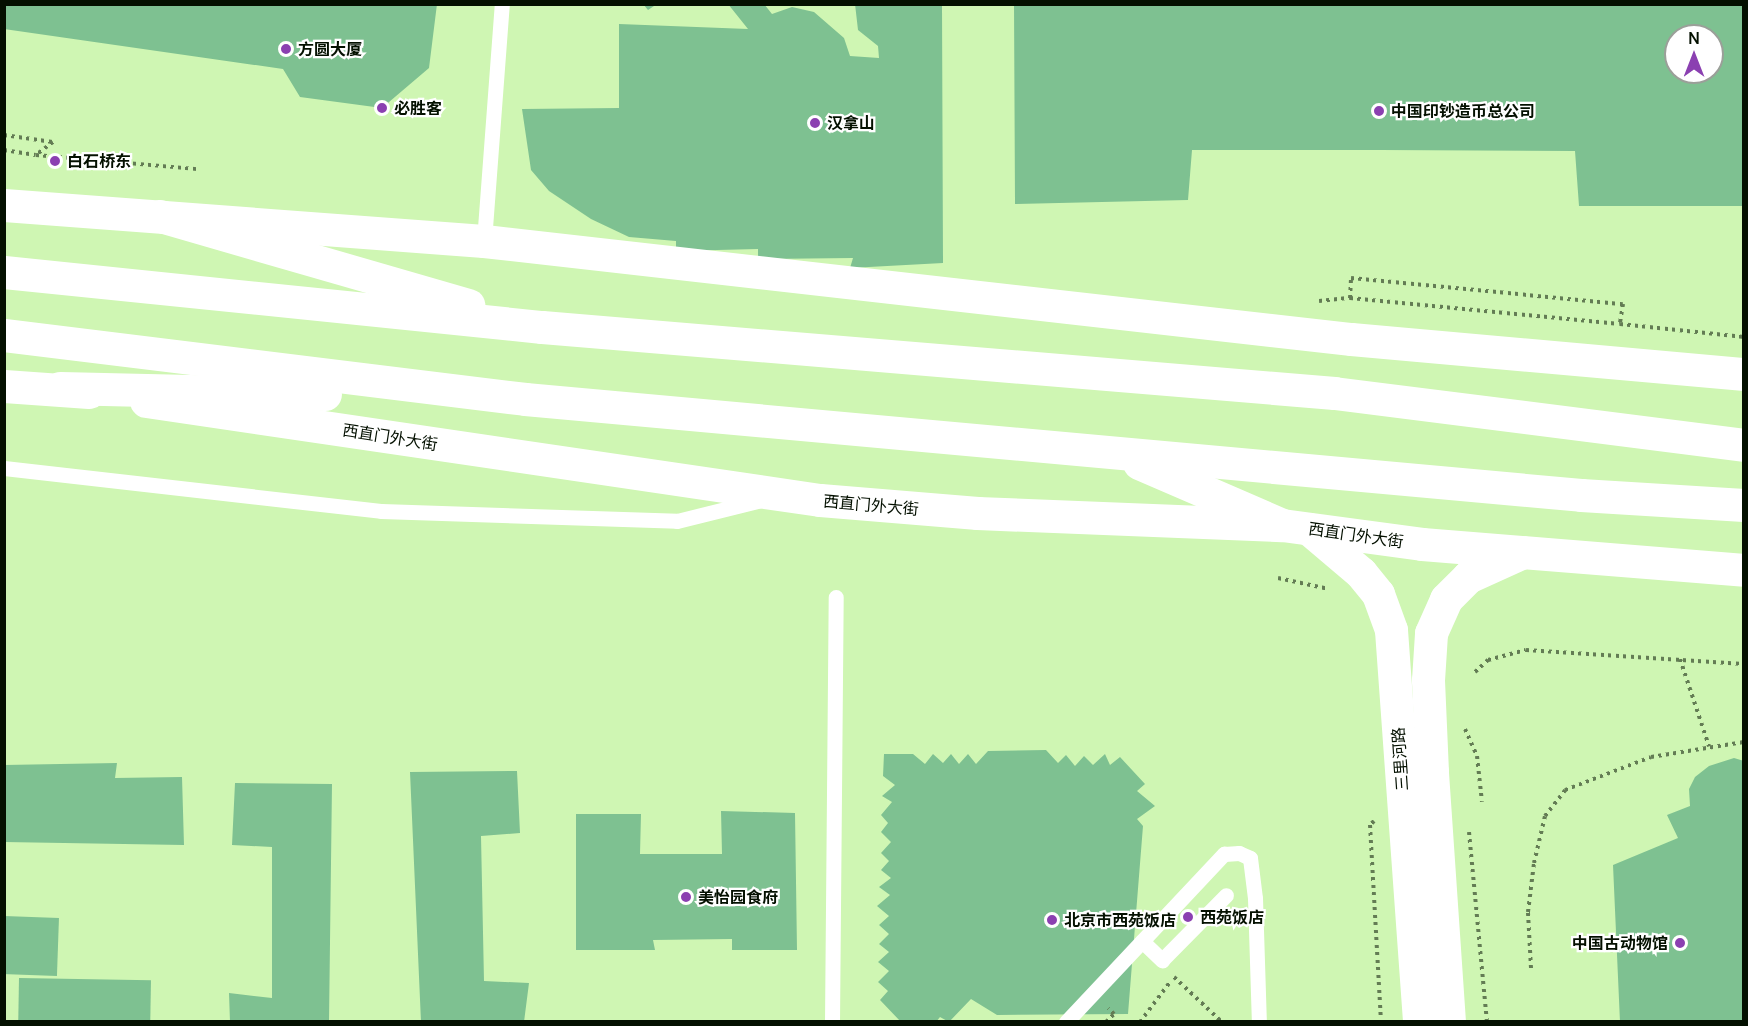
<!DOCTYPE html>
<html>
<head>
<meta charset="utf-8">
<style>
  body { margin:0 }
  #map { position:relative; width:1748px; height:1026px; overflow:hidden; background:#cff6b3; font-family:Manrope,"Noto Sans SC",sans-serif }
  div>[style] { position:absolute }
  .building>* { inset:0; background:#7ec191; transform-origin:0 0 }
  .path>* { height:4px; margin-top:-2px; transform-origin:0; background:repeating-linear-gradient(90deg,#637c54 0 3px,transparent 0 7.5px) }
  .service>* { height:15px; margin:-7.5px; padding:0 7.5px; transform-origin:7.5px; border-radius:7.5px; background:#fff }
  .tertiary>* { height:33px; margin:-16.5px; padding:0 16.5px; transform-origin:16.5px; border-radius:16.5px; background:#fff }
  .secondary>* { height:33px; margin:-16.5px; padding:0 16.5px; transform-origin:16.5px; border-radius:16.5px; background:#fff }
  .trunk>* { height:33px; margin:-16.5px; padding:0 16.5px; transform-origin:16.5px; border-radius:16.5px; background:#fff }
  .dots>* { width:16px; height:16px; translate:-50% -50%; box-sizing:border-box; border:3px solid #fff; border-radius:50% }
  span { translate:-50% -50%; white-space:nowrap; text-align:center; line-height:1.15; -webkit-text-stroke:4.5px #fff; paint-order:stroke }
  .poi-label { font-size:16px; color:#041000; font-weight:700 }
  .left { translate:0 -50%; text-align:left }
  .right { translate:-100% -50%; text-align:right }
  .street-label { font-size:16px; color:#041000 }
  .frame { position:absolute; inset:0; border:6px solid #041000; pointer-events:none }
  .north { position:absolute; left:1664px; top:24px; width:60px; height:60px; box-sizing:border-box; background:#fff; border:2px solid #9b9f99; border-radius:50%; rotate:0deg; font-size:16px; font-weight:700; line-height:24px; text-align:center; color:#041000 }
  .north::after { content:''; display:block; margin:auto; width:21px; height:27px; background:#8b40b1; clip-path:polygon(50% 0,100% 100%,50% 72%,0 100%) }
</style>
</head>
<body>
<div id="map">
  <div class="building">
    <div style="clip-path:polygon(4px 4px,437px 4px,429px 68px,382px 108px,300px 97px,283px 69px,4px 29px)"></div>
    <div style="clip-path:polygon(643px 4px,657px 4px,648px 10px)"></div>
    <div style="clip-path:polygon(728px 4px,764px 4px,772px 14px,792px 7px,814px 12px,844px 38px,850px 56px,879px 58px,878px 46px,858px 30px,855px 4px,942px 4px,943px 263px,850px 268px,853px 258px,758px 259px,758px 249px,676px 251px,676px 241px,629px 237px,591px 219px,549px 191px,531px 170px,522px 109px,619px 108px,619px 24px,748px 29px)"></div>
    <div style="clip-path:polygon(evenodd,1014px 4px,1744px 4px,1744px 206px,1579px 206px,1575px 151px,1381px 150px,1192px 150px,1188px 200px,1015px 204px,1014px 4px,1676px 36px,1712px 36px,1712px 72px,1676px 72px,1676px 36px)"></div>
    <div style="clip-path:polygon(1046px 750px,1058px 763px,1066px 755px,1075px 766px,1084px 756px,1093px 765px,1105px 754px,1110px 765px,1120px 757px,1145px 784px,1137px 791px,1155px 806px,1137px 819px,1143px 826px,1128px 1014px,997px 1015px,971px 999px,949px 1022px,940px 1017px,936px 1022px,901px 1022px,880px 1000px,888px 991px,878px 982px,889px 971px,878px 962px,889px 952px,879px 944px,889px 934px,879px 925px,889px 916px,877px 906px,890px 895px,879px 887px,891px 878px,881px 870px,889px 861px,881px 853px,891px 842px,881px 832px,888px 823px,881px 815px,892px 802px,882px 796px,895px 785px,883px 776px,884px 754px,913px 754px,925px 764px,933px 754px,943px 763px,951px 754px,959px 764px,968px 754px,976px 764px,988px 751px)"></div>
    <div style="clip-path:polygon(1734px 758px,1744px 761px,1744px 1022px,1620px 1022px,1613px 865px,1678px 838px,1667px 815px,1690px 806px,1689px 789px,1695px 777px,1709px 766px)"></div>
    <div style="clip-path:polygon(117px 763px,115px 778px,182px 777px,184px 845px,4px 842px,4px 765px)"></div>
    <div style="clip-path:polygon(517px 771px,520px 833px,481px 836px,484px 981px,529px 983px,524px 1022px,421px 1022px,410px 772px)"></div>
    <div style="clip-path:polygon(235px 783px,332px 784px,329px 1022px,230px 1022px,229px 993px,272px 998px,272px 847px,232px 845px)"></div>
    <div style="clip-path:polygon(721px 811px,795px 813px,797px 950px,732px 950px,732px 939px,653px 940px,655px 950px,576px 950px,576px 814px,641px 814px,640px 854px,722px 854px)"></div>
    <div style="left:4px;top:916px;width:55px;height:58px;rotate:2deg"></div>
    <div style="left:19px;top:978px;width:132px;height:44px;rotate:1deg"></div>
  </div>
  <div class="path">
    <div style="left:4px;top:135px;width:49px;rotate:8.1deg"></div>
    <div style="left:53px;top:142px;width:21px;rotate:143deg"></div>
    <div style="left:36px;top:155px;width:162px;rotate:5deg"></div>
    <div style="left:4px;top:150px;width:32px;rotate:9deg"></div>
    <div style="left:1350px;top:298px;width:271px;rotate:5.5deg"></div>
    <div style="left:1319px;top:301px;width:31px;rotate:-6deg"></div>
    <div style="left:1350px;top:298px;width:20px;rotate:-87deg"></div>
    <div style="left:1351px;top:278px;width:273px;rotate:5.5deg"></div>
    <div style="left:1623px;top:304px;width:20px;rotate:99deg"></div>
    <div style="left:1620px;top:324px;width:125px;rotate:6deg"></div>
    <div style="left:1278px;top:578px;width:52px;rotate:12.2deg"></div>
    <div style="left:1680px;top:659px;width:92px;rotate:71.6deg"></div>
    <div style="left:1475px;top:672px;width:18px;rotate:-43deg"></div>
    <div style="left:1488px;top:660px;width:39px;rotate:-15deg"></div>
    <div style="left:1526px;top:650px;width:218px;rotate:3.7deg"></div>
    <div style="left:1465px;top:729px;width:30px;rotate:66deg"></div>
    <div style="left:1477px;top:756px;width:46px;rotate:83.8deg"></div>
    <div style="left:1374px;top:821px;width:6px;rotate:135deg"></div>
    <div style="left:1370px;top:825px;width:197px;rotate:86.8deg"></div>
    <div style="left:1469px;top:832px;width:191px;rotate:84.6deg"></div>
    <div style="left:1531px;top:968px;width:56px;rotate:-93.1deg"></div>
    <div style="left:1528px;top:912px;width:49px;rotate:-83deg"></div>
    <div style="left:1534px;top:863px;width:48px;rotate:-76.8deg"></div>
    <div style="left:1545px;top:816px;width:33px;rotate:-52deg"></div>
    <div style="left:1565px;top:790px;width:92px;rotate:-21deg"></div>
    <div style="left:1651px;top:757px;width:94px;rotate:-9.2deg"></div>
    <div style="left:1174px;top:977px;width:66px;rotate:43.2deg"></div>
    <div style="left:1106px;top:1022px;width:11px;rotate:-45deg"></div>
    <div style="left:1114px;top:1014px;width:8px;rotate:-135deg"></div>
    <div style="left:1140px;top:1022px;width:50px;rotate:-53.1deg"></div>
  </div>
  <div class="service">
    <div style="left:484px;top:241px;width:238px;rotate:-85.7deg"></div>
    <div style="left:4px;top:468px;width:379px;rotate:6.5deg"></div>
    <div style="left:381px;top:511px;width:296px;rotate:1.9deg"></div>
    <div style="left:677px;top:521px;width:83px;rotate:-13.9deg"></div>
    <div style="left:1142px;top:941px;width:28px;rotate:44deg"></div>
    <div style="left:1162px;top:960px;width:91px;rotate:-45.4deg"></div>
    <div style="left:832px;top:1022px;width:425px;rotate:-89.5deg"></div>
    <div style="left:1066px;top:1022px;width:231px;rotate:-46.8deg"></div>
    <div style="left:1224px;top:854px;width:15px;rotate:-4deg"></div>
    <div style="left:1239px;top:853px;width:12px;rotate:24deg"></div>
    <div style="left:1250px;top:858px;width:40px;rotate:82.9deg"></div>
    <div style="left:1255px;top:898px;width:124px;rotate:88.2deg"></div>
  </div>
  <div class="tertiary">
    <div style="left:4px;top:205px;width:481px;rotate:4.3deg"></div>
    <div style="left:484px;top:241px;width:873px;rotate:6.45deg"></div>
    <div style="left:1351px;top:339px;width:395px;rotate:5.1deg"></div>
    <div style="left:4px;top:386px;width:85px;rotate:4deg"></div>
    <div style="left:146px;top:401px;width:681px;rotate:8.36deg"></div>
    <div style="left:820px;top:500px;width:158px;rotate:4.7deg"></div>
    <div style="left:977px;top:513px;width:305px;rotate:2.3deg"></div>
    <div style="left:1282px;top:525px;width:141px;rotate:7.7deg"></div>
    <div style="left:1422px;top:544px;width:323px;rotate:4.6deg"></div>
  </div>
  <div class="secondary">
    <div style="left:1309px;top:529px;width:68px;rotate:40.2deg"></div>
    <div style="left:1361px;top:573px;width:27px;rotate:51deg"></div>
    <div style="left:1378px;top:594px;width:38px;rotate:70deg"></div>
    <div style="left:1391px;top:630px;width:393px;rotate:85.9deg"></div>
    <div style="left:1449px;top:1022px;width:251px;rotate:-93.9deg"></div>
    <div style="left:1432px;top:772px;width:92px;rotate:-92.5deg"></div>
    <div style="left:1428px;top:680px;width:47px;rotate:-86.3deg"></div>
    <div style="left:1431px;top:633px;width:37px;rotate:-66deg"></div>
    <div style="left:1446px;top:599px;width:31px;rotate:-45deg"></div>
    <div style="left:1468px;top:577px;width:60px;rotate:-24.4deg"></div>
  </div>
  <div class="trunk">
    <div style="left:160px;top:216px;width:321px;rotate:16.1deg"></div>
    <div style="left:4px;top:272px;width:541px;rotate:5.84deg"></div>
    <div style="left:542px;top:327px;width:795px;rotate:4.76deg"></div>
    <div style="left:1334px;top:393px;width:413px;rotate:7.2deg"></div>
    <div style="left:4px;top:335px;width:525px;rotate:7deg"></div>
    <div style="left:525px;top:399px;width:1060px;rotate:5.19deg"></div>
    <div style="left:1581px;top:495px;width:163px;rotate:3.5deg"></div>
    <div style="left:60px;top:388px;width:265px;rotate:1.3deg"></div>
    <div style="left:1139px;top:463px;width:156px;rotate:23.4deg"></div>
  </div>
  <div class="dots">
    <div style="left:286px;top:49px;background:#8b40b1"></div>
    <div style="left:382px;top:108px;background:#8b40b1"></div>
    <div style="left:1379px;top:111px;background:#8b40b1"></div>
    <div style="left:815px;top:123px;background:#8b40b1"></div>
    <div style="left:55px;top:161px;background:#8b40b1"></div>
    <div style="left:686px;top:897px;background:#8b40b1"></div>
    <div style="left:1188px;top:917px;background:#8b40b1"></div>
    <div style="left:1052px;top:920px;background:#8b40b1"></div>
    <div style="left:1680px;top:943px;background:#8b40b1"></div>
  </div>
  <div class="poi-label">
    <span class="left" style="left:298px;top:49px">方圆大厦</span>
    <span class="left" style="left:394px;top:108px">必胜客</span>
    <span class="left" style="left:1391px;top:111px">中国印钞造币总公司</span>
    <span class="left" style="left:827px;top:123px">汉拿山</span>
    <span class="left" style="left:67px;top:161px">白石桥东</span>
    <span class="left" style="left:698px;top:897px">美怡园食府</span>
    <span class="left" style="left:1200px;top:917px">西苑饭店</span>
    <span class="left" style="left:1064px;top:920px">北京市西苑饭店</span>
    <span class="right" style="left:1668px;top:943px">中国古动物馆</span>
  </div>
  <div class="street-label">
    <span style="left:390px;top:437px;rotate:9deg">西直门外大街</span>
    <span style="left:871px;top:505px;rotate:5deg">西直门外大街</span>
    <span style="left:1356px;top:535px;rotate:8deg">西直门外大街</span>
    <span style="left:1400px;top:759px;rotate:-94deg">三里河路</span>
  </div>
  <div class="frame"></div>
  <div class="north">N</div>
</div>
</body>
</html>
